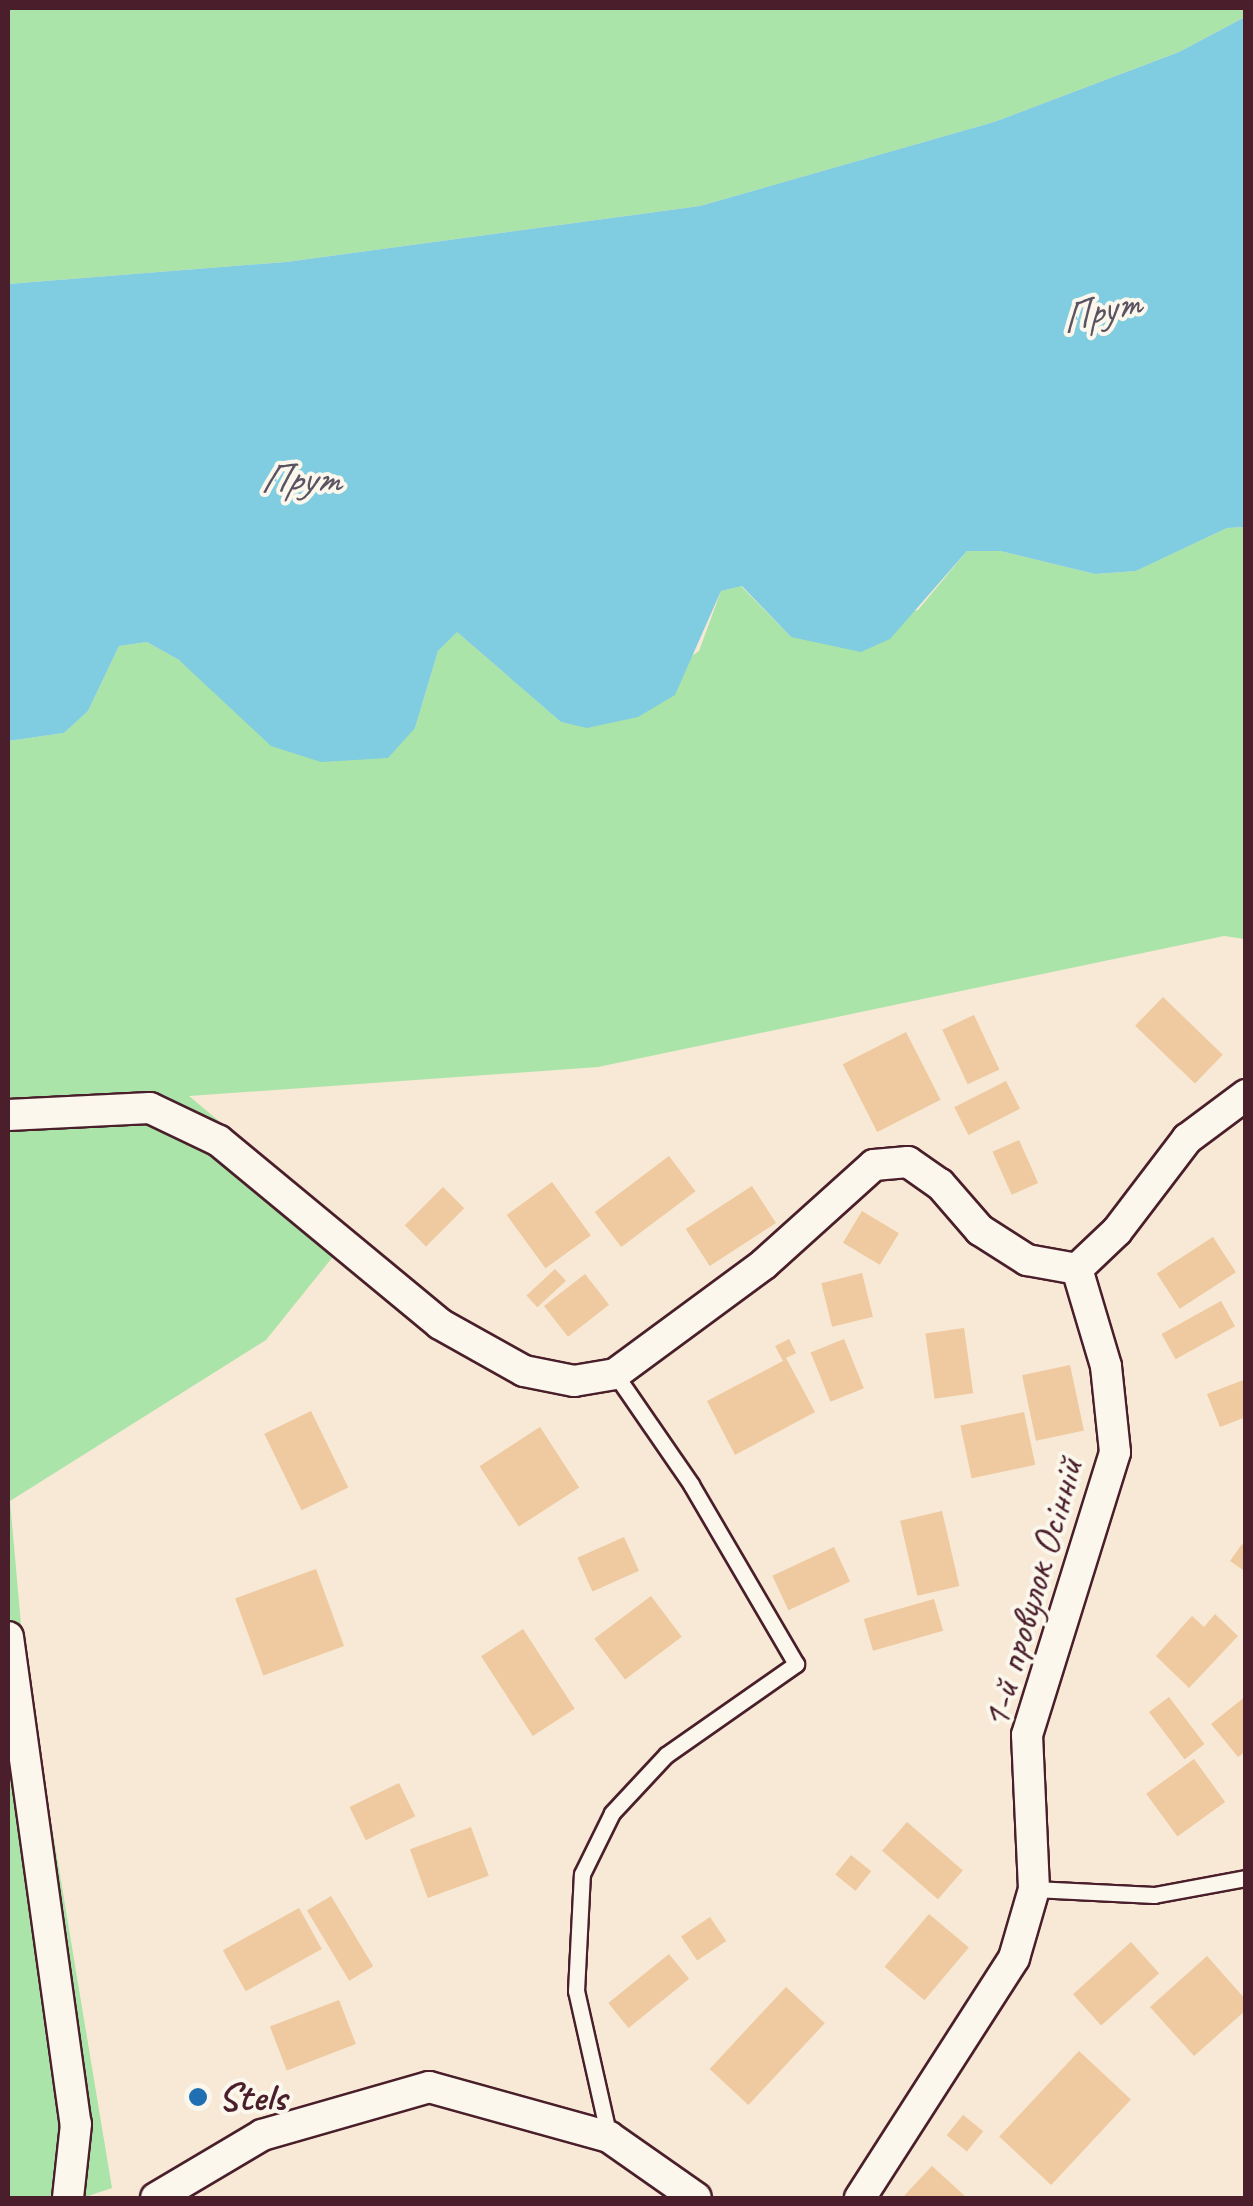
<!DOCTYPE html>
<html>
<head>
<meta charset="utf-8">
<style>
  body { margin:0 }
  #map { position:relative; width:1253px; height:2206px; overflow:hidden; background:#f7e9d5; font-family:Caveat,sans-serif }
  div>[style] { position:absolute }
  .green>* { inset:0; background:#abe4a9 }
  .water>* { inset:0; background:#80cce0 }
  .building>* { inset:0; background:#efc99f; transform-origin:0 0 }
  .roads { filter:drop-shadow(2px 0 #4a1f2b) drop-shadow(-2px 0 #4a1f2b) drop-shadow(0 2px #4a1f2b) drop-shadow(0 -2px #4a1f2b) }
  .lane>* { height:15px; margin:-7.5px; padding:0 7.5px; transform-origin:7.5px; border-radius:7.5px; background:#fbf7ec }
  .street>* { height:30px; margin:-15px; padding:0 15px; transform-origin:15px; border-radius:15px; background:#fbf7ec }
  .dots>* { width:28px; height:28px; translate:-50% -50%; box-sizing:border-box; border:5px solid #fbf7ec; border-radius:50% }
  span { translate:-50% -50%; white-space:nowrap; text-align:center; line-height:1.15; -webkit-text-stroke:8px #fbf7ec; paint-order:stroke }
  .street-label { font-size:40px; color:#4a1f2b }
  .poi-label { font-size:40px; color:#4a1f2b; font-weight:700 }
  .left { translate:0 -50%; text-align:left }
  .water-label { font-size:42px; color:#5a5361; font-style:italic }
  .frame { position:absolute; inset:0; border:10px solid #4a1f2b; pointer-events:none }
</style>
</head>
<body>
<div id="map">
  <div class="green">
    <div style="clip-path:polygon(8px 8px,1245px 8px,1245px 17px,1179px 52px,994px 122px,700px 206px,286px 262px,8px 284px)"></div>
    <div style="clip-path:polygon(1245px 527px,1245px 939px,1224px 936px,598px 1067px,189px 1096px,352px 1233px,266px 1340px,10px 1501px,24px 1658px,112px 2188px,82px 2198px,8px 2198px,8px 741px,64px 733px,88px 711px,119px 646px,147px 642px,179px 660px,415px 728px,438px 651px,456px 631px,561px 722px,588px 727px,699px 651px,721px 591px,741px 586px,791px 637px,918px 610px,967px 551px,1000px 551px,1095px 574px,1136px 571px,1227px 528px)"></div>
  </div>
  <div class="water">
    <div style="clip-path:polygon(1245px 17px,1245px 527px,1227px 528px,1136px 571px,1095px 574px,1000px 551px,967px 551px,890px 639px,861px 652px,791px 637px,742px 586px,721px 591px,675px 695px,638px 717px,587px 728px,561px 722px,457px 632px,438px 651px,415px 728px,388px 758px,321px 762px,271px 746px,179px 660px,147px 642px,119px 646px,88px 711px,64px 733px,8px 741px,8px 284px,286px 262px,700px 206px,994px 122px,1179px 52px)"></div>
  </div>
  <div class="building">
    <div style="left:1163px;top:997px;width:83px;height:40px;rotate:44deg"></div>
    <div style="left:974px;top:1015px;width:60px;height:35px;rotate:65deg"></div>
    <div style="left:906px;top:1032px;width:76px;height:71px;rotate:63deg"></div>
    <div style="left:1006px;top:1081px;width:31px;height:58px;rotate:63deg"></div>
    <div style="left:1019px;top:1140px;width:47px;height:29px;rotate:66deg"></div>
    <div style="left:669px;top:1156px;width:44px;height:93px;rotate:53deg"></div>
    <div style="left:552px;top:1182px;width:66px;height:56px;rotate:54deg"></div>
    <div style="left:752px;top:1186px;width:44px;height:79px;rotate:57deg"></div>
    <div style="left:443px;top:1187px;width:30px;height:54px;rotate:45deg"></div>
    <div style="left:862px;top:1211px;width:43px;height:37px;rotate:31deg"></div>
    <div style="left:1213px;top:1237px;width:42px;height:67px;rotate:57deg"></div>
    <div style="left:555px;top:1269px;width:16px;height:39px;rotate:47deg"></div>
    <div style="left:862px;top:1273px;width:45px;height:42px;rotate:76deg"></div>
    <div style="left:585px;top:1274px;width:39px;height:52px;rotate:52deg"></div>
    <div style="left:1221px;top:1301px;width:29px;height:68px;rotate:61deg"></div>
    <div style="left:964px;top:1328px;width:66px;height:39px;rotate:82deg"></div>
    <div style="clip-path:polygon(789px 1339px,796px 1353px,786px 1358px,815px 1412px,735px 1455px,707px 1401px,783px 1361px,775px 1346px)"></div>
    <div style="left:844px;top:1339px;width:53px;height:36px;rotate:68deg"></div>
    <div style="left:1070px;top:1365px;width:67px;height:49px;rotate:78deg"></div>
    <div style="clip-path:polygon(1246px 1379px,1246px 1417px,1220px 1427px,1207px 1394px)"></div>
    <div style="left:311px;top:1411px;width:85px;height:52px;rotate:64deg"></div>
    <div style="left:1024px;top:1412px;width:54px;height:65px;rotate:78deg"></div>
    <div style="left:540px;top:1427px;width:72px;height:72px;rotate:57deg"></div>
    <div style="left:942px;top:1511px;width:77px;height:43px;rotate:77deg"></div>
    <div style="left:624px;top:1537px;width:37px;height:51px;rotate:66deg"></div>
    <div style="clip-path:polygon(1242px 1544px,1246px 1547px,1246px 1572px,1230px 1561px)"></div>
    <div style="left:834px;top:1547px;width:38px;height:68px;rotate:65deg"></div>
    <div style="left:316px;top:1569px;width:82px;height:86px;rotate:70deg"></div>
    <div style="left:651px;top:1596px;width:51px;height:71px;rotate:53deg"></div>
    <div style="left:934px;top:1599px;width:33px;height:73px;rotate:74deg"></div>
    <div style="clip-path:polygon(1215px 1614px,1238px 1636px,1189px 1688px,1156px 1656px,1192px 1616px,1204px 1627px)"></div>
    <div style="left:523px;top:1629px;width:95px;height:50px;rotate:57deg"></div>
    <div style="clip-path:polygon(1246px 1696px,1246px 1751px,1238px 1757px,1211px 1724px)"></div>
    <div style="left:1169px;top:1697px;width:59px;height:25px;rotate:53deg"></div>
    <div style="left:1194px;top:1759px;width:53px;height:59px;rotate:54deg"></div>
    <div style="left:399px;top:1783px;width:37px;height:55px;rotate:64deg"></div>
    <div style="left:907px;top:1822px;width:74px;height:38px;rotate:41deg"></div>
    <div style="left:471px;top:1827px;width:52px;height:65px;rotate:70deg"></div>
    <div style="left:851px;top:1855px;width:26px;height:25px;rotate:39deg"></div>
    <div style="left:331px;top:1896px;width:82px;height:28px;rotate:59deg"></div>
    <div style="left:299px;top:1908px;width:47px;height:87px;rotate:61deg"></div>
    <div style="left:929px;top:1914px;width:52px;height:69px;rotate:40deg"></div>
    <div style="left:710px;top:1917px;width:29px;height:35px;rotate:56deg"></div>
    <div style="left:1131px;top:1942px;width:42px;height:78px;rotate:48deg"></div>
    <div style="left:669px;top:1954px;width:32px;height:78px;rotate:51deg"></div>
    <div style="clip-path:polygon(1207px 1956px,1246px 2000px,1246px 2010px,1194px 2056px,1150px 2007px)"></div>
    <div style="left:786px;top:1987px;width:53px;height:112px;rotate:43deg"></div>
    <div style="left:339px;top:2000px;width:47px;height:74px;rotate:69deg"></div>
    <div style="left:1079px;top:2051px;width:71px;height:117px;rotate:43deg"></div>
    <div style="left:963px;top:2115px;width:26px;height:26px;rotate:39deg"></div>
    <div style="clip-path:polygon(932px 2166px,967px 2198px,902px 2198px)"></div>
  </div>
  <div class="roads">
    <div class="lane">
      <div style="left:1034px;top:1889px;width:120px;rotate:2.9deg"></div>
      <div style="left:1154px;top:1895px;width:94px;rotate:-10.5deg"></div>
      <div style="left:609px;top:2137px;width:150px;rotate:-102.7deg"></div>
      <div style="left:576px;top:1991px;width:117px;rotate:-87.1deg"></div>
      <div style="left:582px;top:1874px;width:68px;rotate:-63.8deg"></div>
      <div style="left:612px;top:1813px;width:79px;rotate:-47deg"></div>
      <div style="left:666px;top:1755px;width:159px;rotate:-35deg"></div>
      <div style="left:796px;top:1664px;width:208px;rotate:-120.3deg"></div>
      <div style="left:691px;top:1484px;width:134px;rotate:-124.6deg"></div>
    </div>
    <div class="street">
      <div style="left:8px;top:1115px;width:142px;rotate:-2.8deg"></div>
      <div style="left:150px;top:1108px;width:76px;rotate:25.6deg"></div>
      <div style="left:219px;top:1141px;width:287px;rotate:39.6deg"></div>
      <div style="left:440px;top:1324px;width:96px;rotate:29.2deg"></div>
      <div style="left:524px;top:1371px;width:51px;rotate:11.3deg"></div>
      <div style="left:574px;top:1381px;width:42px;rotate:-9.7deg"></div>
      <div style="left:615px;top:1374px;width:185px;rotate:-36.4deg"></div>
      <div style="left:764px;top:1264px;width:148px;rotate:-42deg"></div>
      <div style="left:874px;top:1165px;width:34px;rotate:-5deg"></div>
      <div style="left:908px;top:1162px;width:39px;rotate:35deg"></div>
      <div style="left:940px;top:1184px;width:61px;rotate:49deg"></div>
      <div style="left:980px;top:1230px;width:56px;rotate:32.6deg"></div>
      <div style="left:1027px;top:1260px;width:51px;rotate:10.2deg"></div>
      <div style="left:8px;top:1637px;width:492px;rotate:82.1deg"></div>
      <div style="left:76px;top:2124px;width:74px;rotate:96.2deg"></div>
      <div style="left:156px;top:2198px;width:123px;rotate:-30.7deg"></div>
      <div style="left:262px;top:2135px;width:174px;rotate:-16deg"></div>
      <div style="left:429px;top:2087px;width:187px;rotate:15.5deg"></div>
      <div style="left:609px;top:2137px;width:106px;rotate:35deg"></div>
      <div style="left:860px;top:2198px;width:285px;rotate:-57.3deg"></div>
      <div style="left:1014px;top:1958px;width:72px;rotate:-73.8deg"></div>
      <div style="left:1034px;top:1889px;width:154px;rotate:-92.6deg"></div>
      <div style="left:1027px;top:1735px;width:296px;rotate:-72.7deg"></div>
      <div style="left:1115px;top:1452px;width:86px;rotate:-96deg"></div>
      <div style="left:1106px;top:1366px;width:101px;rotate:-106.6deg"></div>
      <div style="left:1077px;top:1269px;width:55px;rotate:-43.5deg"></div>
      <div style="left:1117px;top:1231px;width:116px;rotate:-52.7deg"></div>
      <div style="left:1187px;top:1139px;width:74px;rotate:-36.7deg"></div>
    </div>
  </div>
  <div class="dots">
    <div style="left:198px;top:2097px;background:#1f6fb2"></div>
  </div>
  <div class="street-label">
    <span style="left:1032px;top:1593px;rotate:-74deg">1-й провулок Осінній</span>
  </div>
  <div class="poi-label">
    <span class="left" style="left:218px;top:2097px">Stels</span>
  </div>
  <div class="water-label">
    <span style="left:1100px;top:311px;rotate:-14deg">Прут</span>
    <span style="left:300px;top:479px">Прут</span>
  </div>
  <div class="frame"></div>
</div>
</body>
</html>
